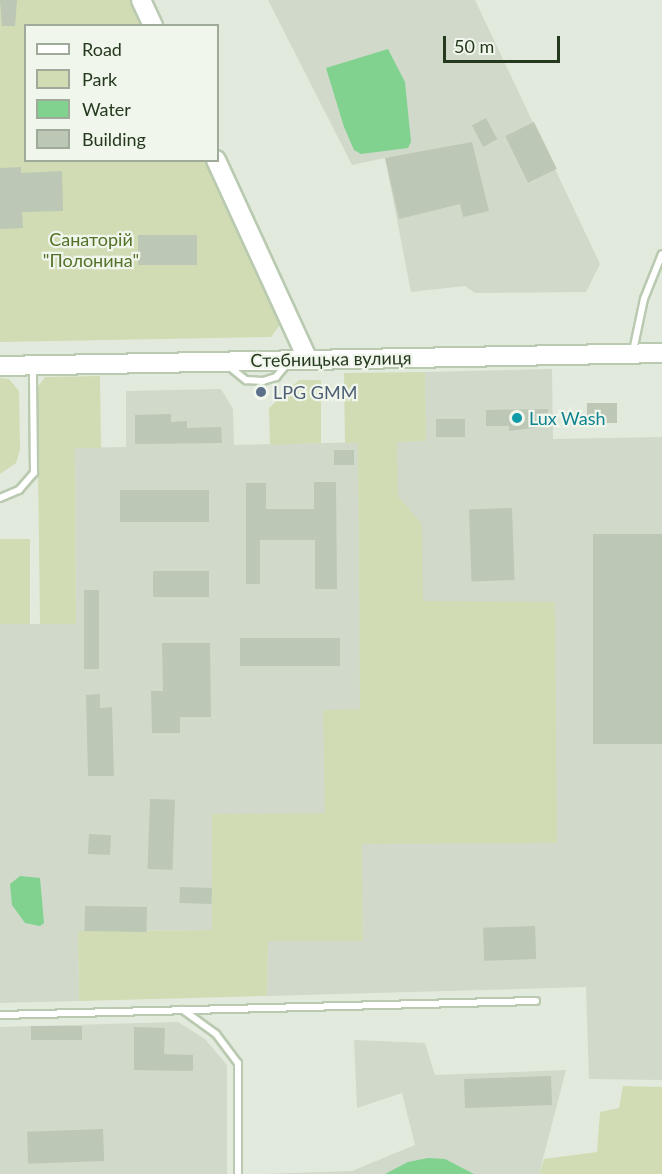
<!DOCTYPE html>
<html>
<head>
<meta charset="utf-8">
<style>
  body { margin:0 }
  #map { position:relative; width:662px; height:1174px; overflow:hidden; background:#e2eadd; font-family:Lato,sans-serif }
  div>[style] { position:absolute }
  .built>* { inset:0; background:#d1d9cb }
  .green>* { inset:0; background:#d1dcb4; transform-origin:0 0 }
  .water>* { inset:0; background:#81d28f }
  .building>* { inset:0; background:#bcc7b5; transform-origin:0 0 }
  .roads { filter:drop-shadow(2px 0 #b9cab0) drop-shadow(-2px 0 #b9cab0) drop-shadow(0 2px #b9cab0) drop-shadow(0 -2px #b9cab0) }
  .lane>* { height:6px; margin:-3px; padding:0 3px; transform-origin:3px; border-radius:3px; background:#fff }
  .secondary>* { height:18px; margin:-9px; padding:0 9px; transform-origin:9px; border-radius:9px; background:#fff }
  .dots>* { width:16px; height:16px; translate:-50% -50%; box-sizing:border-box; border:3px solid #f1f6ed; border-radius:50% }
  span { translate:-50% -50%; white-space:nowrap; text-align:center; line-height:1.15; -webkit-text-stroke:4.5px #f1f6ed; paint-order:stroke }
  .park-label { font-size:18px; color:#537127 }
  .street-label { font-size:18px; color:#25391e }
  .service-label { font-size:18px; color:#4e5e75 }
  .left { translate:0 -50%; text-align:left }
  .culture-label { font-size:18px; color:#0d838f }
  .legend { position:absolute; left:24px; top:24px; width:195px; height:138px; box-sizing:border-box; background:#f1f6ed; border:2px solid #9faa9a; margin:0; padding:8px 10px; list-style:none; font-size:18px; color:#25391e }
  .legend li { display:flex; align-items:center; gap:12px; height:30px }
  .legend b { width:30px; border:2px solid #9faa9a }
  .scale { position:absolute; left:443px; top:36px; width:117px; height:27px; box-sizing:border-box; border:3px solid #25391e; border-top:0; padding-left:8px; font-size:18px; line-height:21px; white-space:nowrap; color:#25391e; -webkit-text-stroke:4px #f1f6ed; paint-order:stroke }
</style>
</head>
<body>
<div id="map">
  <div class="built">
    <div style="clip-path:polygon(268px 0,475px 0,600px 264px,586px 292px,475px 293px,465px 286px,411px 292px,385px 158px,352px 165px)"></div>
    <div style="clip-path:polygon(552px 369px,553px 439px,662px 437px,662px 1080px,589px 1079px,586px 987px,267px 996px,268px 941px,363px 941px,362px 903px,213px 903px,212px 930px,78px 931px,79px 1001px,0 1003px,0 624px,76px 624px,75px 448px,126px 447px,126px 391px,221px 389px,233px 409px,234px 445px,425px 441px,425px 372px)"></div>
    <div style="clip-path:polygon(178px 1022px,205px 1039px,227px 1065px,227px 1174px,0 1174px,0 1027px)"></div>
    <div style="clip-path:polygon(354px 1040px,425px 1043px,435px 1075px,566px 1070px,539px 1174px,262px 1174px,352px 1171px,415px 1145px,402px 1093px,357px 1108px)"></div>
  </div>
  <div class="green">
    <div style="clip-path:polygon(0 0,131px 0,143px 25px,26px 26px,26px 160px,207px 161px,282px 322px,271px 337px,0 342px)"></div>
    <div style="clip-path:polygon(425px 372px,426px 441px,397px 442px,398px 496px,422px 524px,423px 601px,555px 602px,557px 843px,362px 844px,363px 941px,268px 941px,267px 996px,79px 1001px,78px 931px,212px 930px,212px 814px,325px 813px,323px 710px,360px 709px,358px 443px,345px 443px,344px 373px)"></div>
    <div style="clip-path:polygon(100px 376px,101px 448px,75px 448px,76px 624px,40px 624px,37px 388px,45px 377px)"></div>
    <div style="clip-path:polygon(0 378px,9px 379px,19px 391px,20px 450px,16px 463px,0 474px)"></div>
    <div style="clip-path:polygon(299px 380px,321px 380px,321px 443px,270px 445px,269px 408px)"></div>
    <div style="left:0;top:539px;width:30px;height:85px"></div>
    <div style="clip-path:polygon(623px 1086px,662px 1087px,662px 1174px,539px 1174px,544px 1159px,597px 1152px,600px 1112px,619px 1108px)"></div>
  </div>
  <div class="water">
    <div style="clip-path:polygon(388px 49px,405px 82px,411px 142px,408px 148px,361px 154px,354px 150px,344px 127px,326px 68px)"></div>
    <div style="clip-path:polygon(20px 876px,40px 878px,44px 923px,40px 926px,25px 923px,12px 905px,10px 884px)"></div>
    <div style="clip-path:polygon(428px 1158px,445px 1159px,474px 1174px,385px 1174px,408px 1162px)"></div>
  </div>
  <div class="building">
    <div style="clip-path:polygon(0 0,17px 0,15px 26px,2px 26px)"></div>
    <div style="left:486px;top:118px;width:24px;height:16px;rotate:62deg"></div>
    <div style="left:534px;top:122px;width:52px;height:32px;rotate:64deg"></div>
    <div style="clip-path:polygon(472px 142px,489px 211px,463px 217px,460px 204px,399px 219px,385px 158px)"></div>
    <div style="clip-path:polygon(21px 167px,21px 173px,62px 171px,63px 211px,22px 212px,23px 228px,0 229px,0 168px)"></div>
    <div style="left:197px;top:235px;width:30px;height:59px;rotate:90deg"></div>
    <div style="left:617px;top:403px;width:20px;height:30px;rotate:90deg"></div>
    <div style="clip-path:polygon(548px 409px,548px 426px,509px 431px,509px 426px,486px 426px,486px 410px)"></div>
    <div style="clip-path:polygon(171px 414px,171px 422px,187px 421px,187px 428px,221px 427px,222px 443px,135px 444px,135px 415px)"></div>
    <div style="left:436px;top:419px;width:29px;height:18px"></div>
    <div style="left:334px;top:450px;width:20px;height:15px"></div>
    <div style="clip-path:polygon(314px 482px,336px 482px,337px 589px,315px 589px,315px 540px,260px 540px,260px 584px,246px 584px,246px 483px,266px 483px,266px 509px,314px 509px)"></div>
    <div style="left:209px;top:490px;width:32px;height:89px;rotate:90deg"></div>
    <div style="left:512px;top:508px;width:72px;height:43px;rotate:88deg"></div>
    <div style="left:593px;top:534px;width:69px;height:210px"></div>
    <div style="left:153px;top:571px;width:56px;height:26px"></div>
    <div style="left:84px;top:590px;width:15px;height:79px"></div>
    <div style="left:240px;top:638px;width:100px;height:28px"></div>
    <div style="clip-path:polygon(162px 643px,210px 643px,211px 717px,180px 717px,180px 733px,152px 733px,151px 691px,163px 691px)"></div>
    <div style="clip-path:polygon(100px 694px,100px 708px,112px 707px,114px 776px,88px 776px,86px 695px)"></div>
    <div style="left:150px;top:799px;width:25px;height:70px;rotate:2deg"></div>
    <div style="left:89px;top:834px;width:22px;height:20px;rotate:3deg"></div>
    <div style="left:180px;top:887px;width:32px;height:16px;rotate:2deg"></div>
    <div style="left:85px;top:906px;width:62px;height:25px;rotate:1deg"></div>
    <div style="left:535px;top:926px;width:33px;height:52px;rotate:88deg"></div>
    <div style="left:82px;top:1026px;width:14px;height:51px;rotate:90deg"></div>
    <div style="clip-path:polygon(134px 1027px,165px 1028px,164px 1054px,193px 1055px,193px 1071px,134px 1070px)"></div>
    <div style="left:551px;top:1076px;width:29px;height:87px;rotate:88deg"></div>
    <div style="left:103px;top:1129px;width:32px;height:76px;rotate:88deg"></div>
  </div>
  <div class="roads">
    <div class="lane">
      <div style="left:633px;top:351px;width:53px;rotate:-78.1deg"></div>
      <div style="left:644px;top:299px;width:48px;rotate:-68.2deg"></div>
      <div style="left:226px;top:364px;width:26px;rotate:39deg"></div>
      <div style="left:246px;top:380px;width:17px;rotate:3deg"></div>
      <div style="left:263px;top:381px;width:14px;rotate:-17deg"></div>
      <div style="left:276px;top:377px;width:17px;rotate:-50deg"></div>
      <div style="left:0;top:498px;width:21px;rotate:-23deg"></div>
      <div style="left:19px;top:490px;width:23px;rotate:-49deg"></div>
      <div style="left:34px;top:473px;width:104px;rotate:-90.6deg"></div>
      <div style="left:183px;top:1010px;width:41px;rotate:36deg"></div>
      <div style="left:216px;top:1034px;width:36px;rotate:53deg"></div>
      <div style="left:238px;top:1063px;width:111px;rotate:90deg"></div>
      <div style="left:0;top:1015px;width:536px;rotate:-1.5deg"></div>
    </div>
    <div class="secondary">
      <div style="left:141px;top:0;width:29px;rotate:65deg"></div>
      <div style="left:216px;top:160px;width:220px;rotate:65.3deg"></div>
      <div style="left:0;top:366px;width:662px;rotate:-1.12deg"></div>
    </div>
  </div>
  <div class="dots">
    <div style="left:261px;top:392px;background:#5c6f8a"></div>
    <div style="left:517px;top:418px;background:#0f9aa8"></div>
  </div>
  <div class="park-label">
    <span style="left:91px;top:250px">Санаторій<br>"Полонина"</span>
  </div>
  <div class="street-label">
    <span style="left:331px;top:359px;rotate:-1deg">Стебницька вулиця</span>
  </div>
  <div class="service-label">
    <span class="left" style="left:273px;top:392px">LPG GMM</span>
  </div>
  <div class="culture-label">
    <span class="left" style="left:529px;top:418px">Lux Wash</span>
  </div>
  <ul class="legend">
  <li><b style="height:8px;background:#fff"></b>Road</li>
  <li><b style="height:16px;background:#d1dcb4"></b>Park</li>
  <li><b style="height:16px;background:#81d28f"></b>Water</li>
  <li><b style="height:16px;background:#bcc7b5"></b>Building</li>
  </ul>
  <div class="scale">50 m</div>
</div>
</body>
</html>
